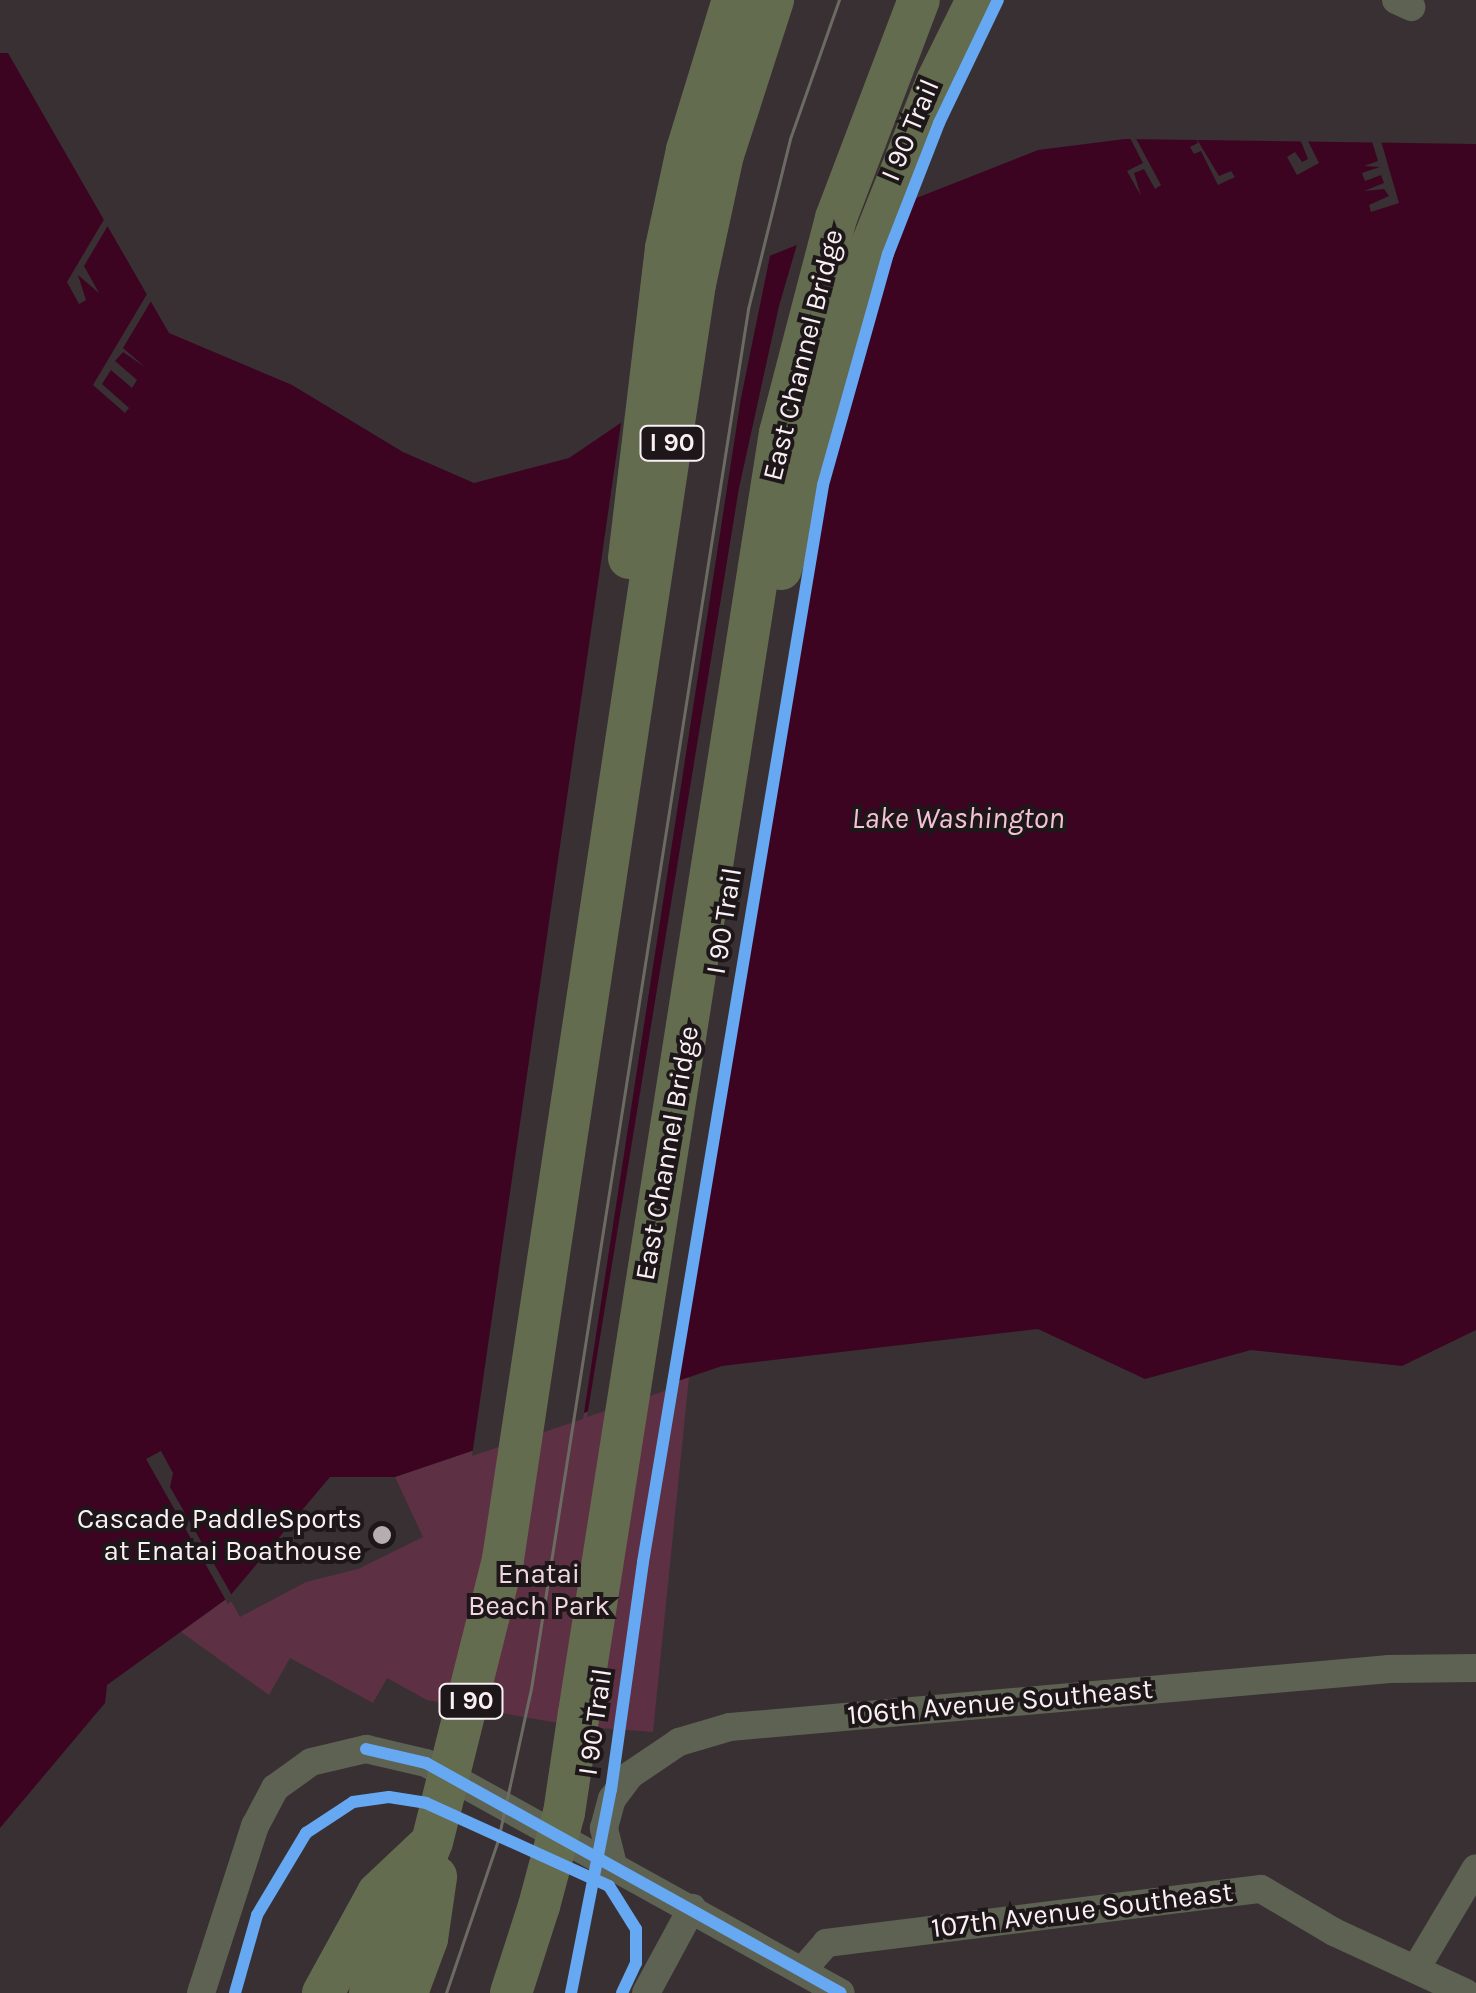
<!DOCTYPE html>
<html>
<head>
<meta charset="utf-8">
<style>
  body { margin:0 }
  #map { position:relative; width:1476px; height:1993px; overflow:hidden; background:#383033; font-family:Karla,sans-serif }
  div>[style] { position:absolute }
  .green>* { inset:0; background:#5e3043 }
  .water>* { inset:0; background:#3d0422 }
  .pier>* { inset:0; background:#383033 }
  .minor>* { height:28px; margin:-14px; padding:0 14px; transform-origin:14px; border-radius:14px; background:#5d6252 }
  .highway>* { height:42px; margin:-21px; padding:0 21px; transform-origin:21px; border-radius:21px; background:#646c50 }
  .tram>* { height:2.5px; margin:-1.25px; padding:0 1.25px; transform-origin:1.25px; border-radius:1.25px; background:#6b6b64 }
  .highway-bridge>* { height:42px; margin:-21px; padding:0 21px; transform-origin:21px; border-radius:21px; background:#646c50 }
  .cycleway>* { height:12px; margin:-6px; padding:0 6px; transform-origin:6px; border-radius:6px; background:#66a8f1 }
  .dots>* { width:28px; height:28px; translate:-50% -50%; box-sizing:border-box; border:5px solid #1e171a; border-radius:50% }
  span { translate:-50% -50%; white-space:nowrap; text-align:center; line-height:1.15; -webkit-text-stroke:8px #1e171a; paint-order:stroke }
  .shield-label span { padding:2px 8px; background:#1e171a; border:2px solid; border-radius:8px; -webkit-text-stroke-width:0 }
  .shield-label { font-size:25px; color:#faf0f3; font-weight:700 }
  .street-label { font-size:28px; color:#faf0f3 }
  .poi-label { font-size:28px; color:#faf0f3 }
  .right { translate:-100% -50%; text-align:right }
  .park-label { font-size:28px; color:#f1d8e0 }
  .water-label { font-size:30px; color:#f4c2d4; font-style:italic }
</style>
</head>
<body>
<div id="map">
  <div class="green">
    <div style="clip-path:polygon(689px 1377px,653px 1732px,575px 1726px,427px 1700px,387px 1678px,373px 1703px,290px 1658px,269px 1695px,181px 1632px,229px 1597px,240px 1617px,306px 1582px,358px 1569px,423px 1537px,395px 1477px)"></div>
  </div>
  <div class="water">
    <div style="clip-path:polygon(0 53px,8px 53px,169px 333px,292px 385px,403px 452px,474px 483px,569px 458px,693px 374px,764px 258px,1038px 150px,1125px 139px,1476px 144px,1476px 1330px,1402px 1366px,1251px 1350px,1145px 1379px,1038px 1329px,722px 1366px,395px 1477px,330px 1477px,229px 1597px,107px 1685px,105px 1703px,0 1828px)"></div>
  </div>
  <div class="pier">
    <div style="clip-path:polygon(1134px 135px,1161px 185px,1155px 189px,1144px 169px,1134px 173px,1141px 196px,1127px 171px,1143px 163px,1129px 136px)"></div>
    <div style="clip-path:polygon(1195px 136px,1219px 176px,1231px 171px,1235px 177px,1218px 185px,1201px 151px,1194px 154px,1190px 147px,1198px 143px)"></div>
    <div style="clip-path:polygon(1300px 139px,1307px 139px,1319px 163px,1297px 175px,1287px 157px,1295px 152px,1302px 162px,1308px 159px)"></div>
    <div style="clip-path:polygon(1372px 141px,1381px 141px,1399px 203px,1371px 212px,1369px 205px,1389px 196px,1384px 189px,1364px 191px,1384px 183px,1381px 175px,1365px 181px,1362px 173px,1380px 167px,1364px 166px,1378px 161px)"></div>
    <div style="clip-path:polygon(913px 199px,868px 331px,823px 506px,676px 1387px,587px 1417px,739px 488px,779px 306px,798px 241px)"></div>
    <div style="clip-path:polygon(106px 216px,110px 222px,84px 266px,99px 293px,78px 275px,86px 300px,79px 304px,67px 282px)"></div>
    <div style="clip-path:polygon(771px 251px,741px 398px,583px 1419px,472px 1456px,622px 416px,689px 371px,760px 256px)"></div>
    <div style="clip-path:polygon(150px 289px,154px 296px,123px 348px,145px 367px,123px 352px,115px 361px,137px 380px,132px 388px,111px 370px,102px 384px,129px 408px,125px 413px,93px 385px)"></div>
    <div style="clip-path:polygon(161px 1451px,173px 1473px,170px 1487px,234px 1599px,228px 1604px,146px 1459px)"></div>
  </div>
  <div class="minor">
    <div style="left:1396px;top:0;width:17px;rotate:25deg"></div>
    <div style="left:612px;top:1861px;width:34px;rotate:-104deg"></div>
    <div style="left:604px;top:1828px;width:30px;rotate:-75deg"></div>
    <div style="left:612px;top:1799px;width:30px;rotate:-53deg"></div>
    <div style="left:630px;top:1775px;width:59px;rotate:-34deg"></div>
    <div style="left:679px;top:1742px;width:53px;rotate:-16.4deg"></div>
    <div style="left:730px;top:1727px;width:662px;rotate:-5.03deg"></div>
    <div style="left:1389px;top:1669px;width:87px;rotate:-0.7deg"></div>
    <div style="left:1417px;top:1967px;width:115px;rotate:-59.2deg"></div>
    <div style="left:802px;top:1971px;width:37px;rotate:-49deg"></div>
    <div style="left:826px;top:1943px;width:438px;rotate:-7.1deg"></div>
    <div style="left:1261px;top:1889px;width:85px;rotate:30.5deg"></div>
    <div style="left:1334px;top:1932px;width:145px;rotate:24.8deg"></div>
    <div style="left:201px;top:1993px;width:176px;rotate:-72.1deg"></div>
    <div style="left:255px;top:1826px;width:43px;rotate:-62.2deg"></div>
    <div style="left:275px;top:1788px;width:44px;rotate:-35.8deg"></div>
    <div style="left:311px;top:1762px;width:57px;rotate:-13.3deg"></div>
    <div style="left:366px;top:1749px;width:62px;rotate:13.1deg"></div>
    <div style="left:426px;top:1763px;width:474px;rotate:29deg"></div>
    <div style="left:646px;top:1993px;width:97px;rotate:-61.6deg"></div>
  </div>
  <div class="highway">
    <div style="left:629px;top:558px;width:312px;rotate:-83.2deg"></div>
    <div style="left:666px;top:248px;width:100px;rotate:-77.9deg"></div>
    <div style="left:687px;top:150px;width:157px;rotate:-73deg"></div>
    <div style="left:781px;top:569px;width:302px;rotate:-75deg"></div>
    <div style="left:859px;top:277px;width:211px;rotate:-68.3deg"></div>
    <div style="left:937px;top:81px;width:90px;rotate:-63.7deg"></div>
    <div style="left:503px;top:1559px;width:1289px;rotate:-81.44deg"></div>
    <div style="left:695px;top:284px;width:132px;rotate:-77.8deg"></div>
    <div style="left:723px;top:155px;width:163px;rotate:-72.1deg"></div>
    <div style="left:579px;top:1713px;width:1296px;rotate:-81.08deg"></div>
    <div style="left:780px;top:433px;width:222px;rotate:-75.4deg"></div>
    <div style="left:836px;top:218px;width:233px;rotate:-69.2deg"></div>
    <div style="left:323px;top:1993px;width:114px;rotate:-61.2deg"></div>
    <div style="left:378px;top:1893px;width:74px;rotate:-43.4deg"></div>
    <div style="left:370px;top:1993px;width:158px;rotate:-67.7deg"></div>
    <div style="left:407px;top:1993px;width:58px;rotate:-69.7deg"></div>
    <div style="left:427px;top:1939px;width:63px;rotate:-81.7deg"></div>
    <div style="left:511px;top:1993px;width:91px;rotate:-72.2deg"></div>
  </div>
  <div class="tram">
    <div style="left:446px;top:1993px;width:162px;rotate:-71.2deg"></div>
    <div style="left:498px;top:1840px;width:155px;rotate:-77.7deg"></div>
    <div style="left:531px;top:1689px;width:1397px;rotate:-81.06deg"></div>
    <div style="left:748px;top:309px;width:175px;rotate:-76.1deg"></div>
    <div style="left:790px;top:139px;width:147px;rotate:-70.6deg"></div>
  </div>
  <div class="highway-bridge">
    <div style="left:432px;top:1842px;width:292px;rotate:-75.9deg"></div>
    <div style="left:539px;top:1906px;width:96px;rotate:-75deg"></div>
    <div style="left:564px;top:1813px;width:101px;rotate:-81.5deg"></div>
  </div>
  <div class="cycleway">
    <div style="left:366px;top:1749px;width:62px;rotate:13.1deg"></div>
    <div style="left:426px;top:1763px;width:474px;rotate:29deg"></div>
    <div style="left:235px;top:1993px;width:81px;rotate:-74.2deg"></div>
    <div style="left:257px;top:1915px;width:96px;rotate:-59.1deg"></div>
    <div style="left:306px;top:1833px;width:56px;rotate:-33.4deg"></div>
    <div style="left:353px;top:1802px;width:36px;rotate:-8deg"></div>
    <div style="left:389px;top:1797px;width:37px;rotate:9deg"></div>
    <div style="left:426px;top:1803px;width:201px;rotate:24.4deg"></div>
    <div style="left:609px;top:1886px;width:51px;rotate:57.9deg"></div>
    <div style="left:636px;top:1929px;width:34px;rotate:90deg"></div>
    <div style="left:636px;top:1963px;width:33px;rotate:115deg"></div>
    <div style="left:571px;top:1993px;width:207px;rotate:-78.9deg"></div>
    <div style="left:611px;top:1790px;width:230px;rotate:-82deg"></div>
    <div style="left:643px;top:1562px;width:1092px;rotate:-80.51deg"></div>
    <div style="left:823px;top:485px;width:240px;rotate:-74.3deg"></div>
    <div style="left:888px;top:254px;width:141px;rotate:-68.7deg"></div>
    <div style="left:939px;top:123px;width:136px;rotate:-64.4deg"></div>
  </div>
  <div class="dots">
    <div style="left:382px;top:1535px;background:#b6adb0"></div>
  </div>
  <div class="shield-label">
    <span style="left:672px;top:443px">I 90</span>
    <span style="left:471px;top:1701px">I 90</span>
  </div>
  <div class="street-label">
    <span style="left:910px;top:130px;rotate:-67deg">I 90 Trail</span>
    <span style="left:803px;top:355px;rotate:-76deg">East Channel Bridge</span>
    <span style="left:724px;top:921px;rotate:-81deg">I 90 Trail</span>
    <span style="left:667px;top:1153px;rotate:-80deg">East Channel Bridge</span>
    <span style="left:1000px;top:1702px;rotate:-5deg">106th Avenue Southeast</span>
    <span style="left:595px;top:1722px;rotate:-82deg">I 90 Trail</span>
    <span style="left:1082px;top:1910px;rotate:-7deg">107th Avenue Southeast</span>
  </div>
  <div class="poi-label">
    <span class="right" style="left:362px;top:1535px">Cascade PaddleSports<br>at Enatai Boathouse</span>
  </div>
  <div class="park-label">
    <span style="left:539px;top:1590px">Enatai<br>Beach Park</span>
  </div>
  <div class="water-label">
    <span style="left:958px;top:818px">Lake Washington</span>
  </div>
</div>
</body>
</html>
